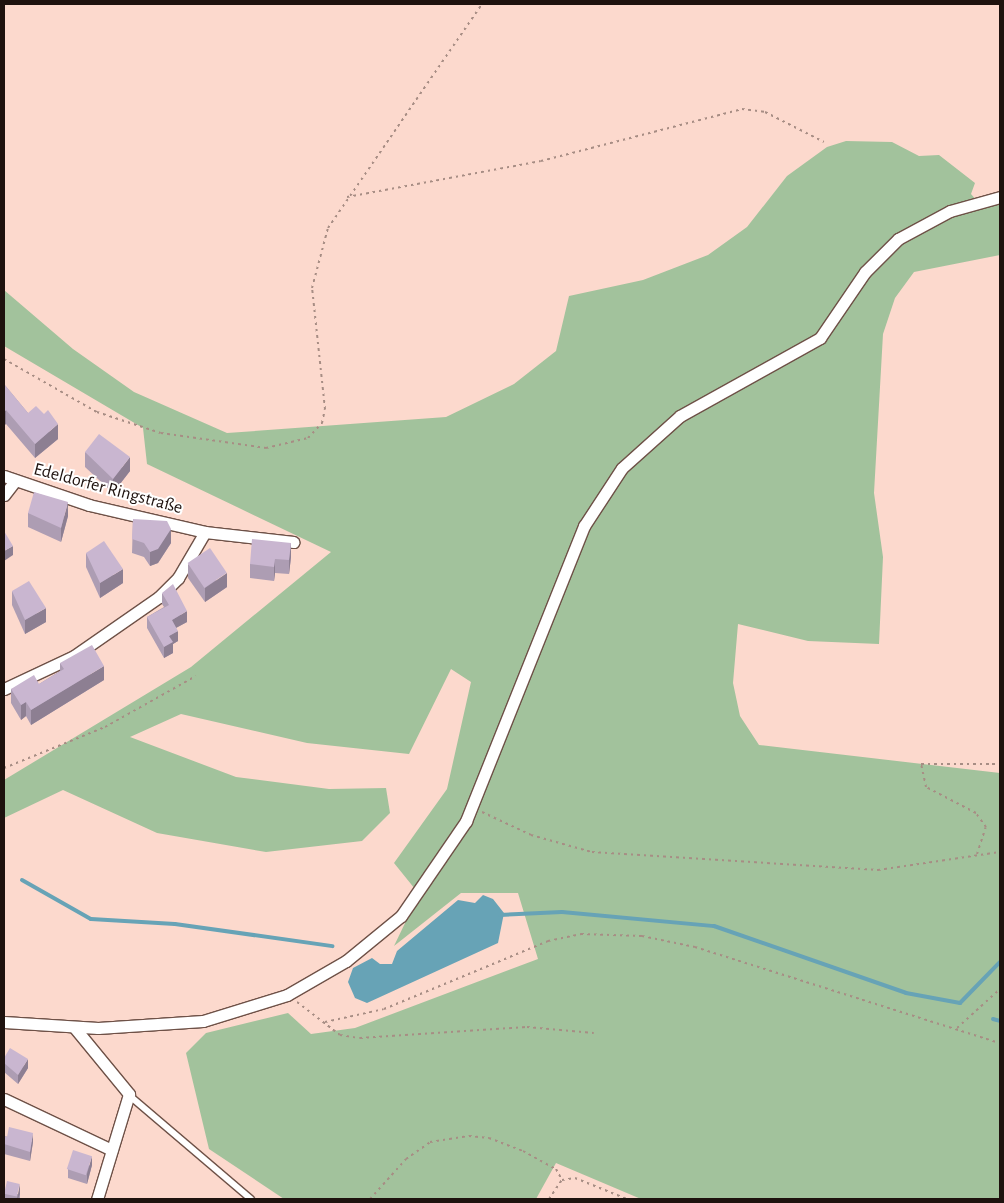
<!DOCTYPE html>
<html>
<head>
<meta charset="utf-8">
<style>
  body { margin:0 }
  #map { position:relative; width:1004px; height:1203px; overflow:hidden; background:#fcd9cd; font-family:"Alegreya Sans",sans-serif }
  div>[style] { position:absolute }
  .green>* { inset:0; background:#a2c29c }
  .water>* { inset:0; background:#67a3b6 }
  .stream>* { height:4px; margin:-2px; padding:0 2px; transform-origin:2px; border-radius:2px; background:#67a3b6 }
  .path>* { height:2px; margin-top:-1px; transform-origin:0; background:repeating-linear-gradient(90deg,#a78d84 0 2.5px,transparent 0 6.5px) }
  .roads { filter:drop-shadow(1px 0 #6e5147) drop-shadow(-1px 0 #6e5147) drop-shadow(0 1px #6e5147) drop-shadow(0 -1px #6e5147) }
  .service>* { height:5.5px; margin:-2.75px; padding:0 2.75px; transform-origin:2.75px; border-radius:2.75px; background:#fff }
  .minor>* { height:11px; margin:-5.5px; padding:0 5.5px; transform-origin:5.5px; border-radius:5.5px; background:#fff }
  .wall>* { inset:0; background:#ad9db3; transform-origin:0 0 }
  .shaded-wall>* { inset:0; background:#8d7f92 }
  .building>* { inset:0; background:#c9b6d0; transform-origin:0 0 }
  span { translate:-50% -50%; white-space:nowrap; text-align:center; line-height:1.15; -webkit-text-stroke:4px #fff; paint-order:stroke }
  .street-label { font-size:18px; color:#1e120e }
  .frame { position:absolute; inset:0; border:5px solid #1e120e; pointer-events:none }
</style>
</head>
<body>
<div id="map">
  <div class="green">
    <div style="clip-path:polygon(846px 141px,892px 142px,919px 156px,939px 155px,975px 183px,971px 194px,984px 209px,1000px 201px,1000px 255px,914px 272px,895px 298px,883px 334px,874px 493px,883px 557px,879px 644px,808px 641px,738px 624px,733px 683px,740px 716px,759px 745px,1000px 773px,1000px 1199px,641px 1199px,556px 1163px,536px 1199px,284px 1199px,209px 1149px,186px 1053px,206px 1033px,288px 1013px,311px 1034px,355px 1028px,538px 959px,518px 893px,461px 893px,394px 946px,419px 894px,394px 863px,447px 789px,471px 682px,451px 669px,409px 754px,307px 743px,181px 714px,130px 737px,236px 777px,329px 789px,386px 788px,390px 813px,362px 841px,266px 852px,157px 833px,63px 790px,4px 818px,4px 780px,191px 667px,331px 552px,147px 464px,143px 428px,4px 346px,4px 290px,73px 349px,134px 392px,227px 433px,446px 417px,514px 384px,556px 351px,569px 296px,643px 280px,708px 255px,747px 227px,787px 176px,827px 147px)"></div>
  </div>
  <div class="water">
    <div style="clip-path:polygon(483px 895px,493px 899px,504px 913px,498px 943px,367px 1003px,355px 998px,348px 982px,353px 968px,372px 958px,380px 964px,392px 964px,397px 951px,458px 900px,475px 903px)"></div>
  </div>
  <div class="stream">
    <div style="left:22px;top:880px;width:79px;rotate:29.5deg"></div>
    <div style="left:91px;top:919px;width:84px;rotate:3.4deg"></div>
    <div style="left:175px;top:924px;width:159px;rotate:8deg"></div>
    <div style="left:500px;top:915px;width:62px;rotate:-2.8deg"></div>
    <div style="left:562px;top:912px;width:153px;rotate:5.3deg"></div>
    <div style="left:714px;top:926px;width:203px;rotate:19.2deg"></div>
    <div style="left:906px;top:993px;width:55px;rotate:10.5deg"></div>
    <div style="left:960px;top:1003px;width:57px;rotate:-45.7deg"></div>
    <div style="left:993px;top:1019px;width:7px;rotate:16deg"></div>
  </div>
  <div class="path">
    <div style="left:347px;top:197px;width:197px;rotate:-10.5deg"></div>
    <div style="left:541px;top:161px;width:208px;rotate:-14.5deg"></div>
    <div style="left:742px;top:109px;width:23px;rotate:7deg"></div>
    <div style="left:765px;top:112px;width:66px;rotate:27deg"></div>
    <div style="left:4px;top:359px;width:107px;rotate:29.7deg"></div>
    <div style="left:97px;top:412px;width:67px;rotate:18.2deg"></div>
    <div style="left:161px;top:433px;width:106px;rotate:8.1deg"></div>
    <div style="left:266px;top:448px;width:43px;rotate:-13.4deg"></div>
    <div style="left:308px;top:438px;width:21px;rotate:-47deg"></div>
    <div style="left:322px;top:423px;width:14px;rotate:-78deg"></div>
    <div style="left:325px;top:409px;width:122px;rotate:-96.1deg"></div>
    <div style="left:312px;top:288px;width:62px;rotate:-75.1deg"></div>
    <div style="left:328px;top:228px;width:272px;rotate:-55.5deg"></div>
    <div style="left:4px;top:768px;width:109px;rotate:-22.1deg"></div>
    <div style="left:105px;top:727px;width:104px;rotate:-29.3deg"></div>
    <div style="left:482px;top:812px;width:54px;rotate:25.1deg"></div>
    <div style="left:531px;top:835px;width:63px;rotate:15.6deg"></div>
    <div style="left:592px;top:852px;width:287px;rotate:3.6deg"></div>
    <div style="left:878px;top:870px;width:123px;rotate:-8.4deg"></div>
    <div style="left:977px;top:854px;width:28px;rotate:-72deg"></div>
    <div style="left:986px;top:827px;width:17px;rotate:-126deg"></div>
    <div style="left:976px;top:813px;width:56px;rotate:-152.5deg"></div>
    <div style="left:926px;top:787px;width:24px;rotate:-102deg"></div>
    <div style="left:921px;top:764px;width:79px"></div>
    <div style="left:297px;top:1002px;width:54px;rotate:37.5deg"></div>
    <div style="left:340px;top:1035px;width:20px;rotate:9deg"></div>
    <div style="left:360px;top:1038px;width:167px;rotate:-3.8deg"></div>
    <div style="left:527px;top:1027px;width:67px;rotate:5.1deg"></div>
    <div style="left:325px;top:1022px;width:60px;rotate:-12.4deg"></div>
    <div style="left:384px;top:1009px;width:178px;rotate:-22.5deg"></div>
    <div style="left:548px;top:941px;width:34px;rotate:-12deg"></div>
    <div style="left:581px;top:934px;width:61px;rotate:1.9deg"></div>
    <div style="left:642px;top:936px;width:54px;rotate:11.7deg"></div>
    <div style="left:695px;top:947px;width:320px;rotate:17.5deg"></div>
    <div style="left:957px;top:1028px;width:58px;rotate:-42.2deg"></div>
    <div style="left:370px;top:1199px;width:54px;rotate:-48deg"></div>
    <div style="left:406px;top:1159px;width:29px;rotate:-35deg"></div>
    <div style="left:430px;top:1142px;width:39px;rotate:-9deg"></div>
    <div style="left:469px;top:1136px;width:20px;rotate:6deg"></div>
    <div style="left:489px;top:1138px;width:36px;rotate:21deg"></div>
    <div style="left:523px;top:1151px;width:38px;rotate:29deg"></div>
    <div style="left:556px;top:1169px;width:13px;rotate:61deg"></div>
    <div style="left:549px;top:1199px;width:23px;rotate:-56deg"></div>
    <div style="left:562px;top:1180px;width:13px;rotate:-9deg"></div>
    <div style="left:575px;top:1178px;width:56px;rotate:22deg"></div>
  </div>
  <div class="roads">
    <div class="service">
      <div style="left:129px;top:1095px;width:160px;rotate:40.4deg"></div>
    </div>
    <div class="minor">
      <div style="left:4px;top:476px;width:90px;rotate:18.8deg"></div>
      <div style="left:89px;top:505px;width:119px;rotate:13.1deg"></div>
      <div style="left:205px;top:532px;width:89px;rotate:6.5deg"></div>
      <div style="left:4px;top:495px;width:16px;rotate:-52deg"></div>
      <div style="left:4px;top:689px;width:77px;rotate:-25.2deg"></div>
      <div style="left:74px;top:656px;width:103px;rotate:-34.8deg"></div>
      <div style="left:159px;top:597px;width:27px;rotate:-45deg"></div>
      <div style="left:178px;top:578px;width:53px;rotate:-59.6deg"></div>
      <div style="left:4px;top:1022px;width:94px;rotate:3.7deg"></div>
      <div style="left:98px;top:1028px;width:105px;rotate:-3.8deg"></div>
      <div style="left:203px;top:1021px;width:88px;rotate:-17.2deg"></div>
      <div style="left:287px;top:995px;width:68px;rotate:-30deg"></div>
      <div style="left:346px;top:961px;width:71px;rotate:-39.3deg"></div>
      <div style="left:401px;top:916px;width:115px;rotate:-55.6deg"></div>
      <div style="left:466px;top:821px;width:318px;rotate:-68.2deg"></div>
      <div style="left:584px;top:526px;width:69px;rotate:-56.8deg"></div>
      <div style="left:622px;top:468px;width:78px;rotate:-41.9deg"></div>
      <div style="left:680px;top:416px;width:160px;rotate:-29.1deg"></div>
      <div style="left:820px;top:338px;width:80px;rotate:-55.7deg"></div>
      <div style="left:865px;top:272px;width:47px;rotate:-45deg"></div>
      <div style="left:898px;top:239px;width:59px;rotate:-28.3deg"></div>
      <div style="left:950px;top:211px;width:52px;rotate:-15.6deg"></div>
      <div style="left:74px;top:1027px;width:87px;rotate:50.6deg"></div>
      <div style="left:129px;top:1094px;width:110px;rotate:106.9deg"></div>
      <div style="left:4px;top:1099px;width:119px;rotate:25.3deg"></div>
    </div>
  </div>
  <div class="wall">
    <div style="clip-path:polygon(4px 384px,28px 413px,58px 439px,35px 458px,6px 424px)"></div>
    <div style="clip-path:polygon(85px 452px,130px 471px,113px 493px,85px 467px)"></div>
    <div style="clip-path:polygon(28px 513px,68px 516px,61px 542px,28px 527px)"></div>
    <div style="clip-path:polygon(133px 519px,171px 543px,158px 563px,150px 566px,144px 557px,132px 553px)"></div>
    <div style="clip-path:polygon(291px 543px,291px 557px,289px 574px,275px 573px,274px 581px,250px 578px,250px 564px)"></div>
    <div style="clip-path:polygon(86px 553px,123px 583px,100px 598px,86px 567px)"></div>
    <div style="clip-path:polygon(188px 564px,227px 587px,205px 602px,188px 578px)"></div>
    <div style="clip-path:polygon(12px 591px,46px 622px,25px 634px,12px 605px)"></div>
    <div style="clip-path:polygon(162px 593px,187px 622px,176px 628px,178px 641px,173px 644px,173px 653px,164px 658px,147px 628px,147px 617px,164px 607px,162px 604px)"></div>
    <div style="clip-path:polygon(60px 663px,104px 680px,31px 725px,26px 716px,21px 720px,11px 703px,11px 689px,39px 684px,60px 671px)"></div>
    <div style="clip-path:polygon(4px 1058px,28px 1068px,18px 1084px,4px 1072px)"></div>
    <div style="clip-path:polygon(4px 1136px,33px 1142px,30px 1161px,4px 1154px)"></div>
    <div style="clip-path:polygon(92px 1165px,87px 1184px,68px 1178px,68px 1169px)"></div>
    <div style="left:4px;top:1194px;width:16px;height:5px"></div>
  </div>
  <div class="shaded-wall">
    <div style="clip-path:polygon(6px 410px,6px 424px,4px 426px,4px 412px)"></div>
    <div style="clip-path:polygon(58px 424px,58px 439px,35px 458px,35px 444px)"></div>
    <div style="clip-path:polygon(130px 457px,130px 471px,113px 493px,113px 479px)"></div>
    <div style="clip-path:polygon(68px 502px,68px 516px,61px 542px,61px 528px)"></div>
    <div style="clip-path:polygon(171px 529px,171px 543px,158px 563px,150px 566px,150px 552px)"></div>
    <div style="clip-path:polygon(291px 543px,291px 557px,289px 574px,289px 560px)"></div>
    <div style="clip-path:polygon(13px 546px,13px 555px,4px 561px,4px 551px)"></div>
    <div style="clip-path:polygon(275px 559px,275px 573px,274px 581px,274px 567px)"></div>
    <div style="clip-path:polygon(123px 569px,123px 583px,100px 598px,100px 583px)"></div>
    <div style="clip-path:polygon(227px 573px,227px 587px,205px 602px,205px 588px)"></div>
    <div style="clip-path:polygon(46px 608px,46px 622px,25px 634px,25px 620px)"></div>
    <div style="clip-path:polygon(187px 611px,187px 622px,172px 630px,172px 620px)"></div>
    <div style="clip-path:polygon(178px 631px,178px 641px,173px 644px,173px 653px,164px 658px,164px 647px,169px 636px)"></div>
    <div style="clip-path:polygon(104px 666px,104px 680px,31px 725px,31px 710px)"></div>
    <div style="clip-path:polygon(26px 702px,26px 716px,21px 720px,21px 705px)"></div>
    <div style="clip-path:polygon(28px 1059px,28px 1068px,18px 1084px,18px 1075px)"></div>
    <div style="clip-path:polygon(33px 1133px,33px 1142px,30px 1161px,30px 1152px)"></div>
    <div style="clip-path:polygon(92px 1156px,92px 1165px,87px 1184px,87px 1174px)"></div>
    <div style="clip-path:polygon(20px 1184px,20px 1194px,18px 1199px,17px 1199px)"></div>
  </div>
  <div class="building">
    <div style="clip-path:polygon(4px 384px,28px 413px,36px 406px,44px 414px,48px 410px,58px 424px,35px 444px,6px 410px,4px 412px)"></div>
    <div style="clip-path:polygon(99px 434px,130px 457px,113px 479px,85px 452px)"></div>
    <div style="clip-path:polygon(34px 492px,68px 502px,61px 528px,28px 513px)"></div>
    <div style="clip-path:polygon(133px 519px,167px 521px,171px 529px,158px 549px,150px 552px,144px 543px,132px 539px)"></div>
    <div style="clip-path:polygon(4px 531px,13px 546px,4px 551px)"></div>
    <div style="clip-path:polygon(252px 539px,291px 543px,289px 560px,275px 559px,274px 567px,250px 564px)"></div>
    <div style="clip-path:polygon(104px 541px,123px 569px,100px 583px,86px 553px)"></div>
    <div style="left:210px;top:548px;width:30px;height:27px;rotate:56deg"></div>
    <div style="clip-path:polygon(29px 581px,46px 608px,25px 620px,12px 591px)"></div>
    <div style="clip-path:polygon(173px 584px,187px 611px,172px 620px,178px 631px,169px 636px,173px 642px,164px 647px,147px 617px,169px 605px,162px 593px)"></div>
    <div style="clip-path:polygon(92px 645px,104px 666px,31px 710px,26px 702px,21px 705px,11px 689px,34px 675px,39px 684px,64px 669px,60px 663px)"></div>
    <div style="clip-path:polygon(10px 1048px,28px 1059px,18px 1075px,4px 1063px,4px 1058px)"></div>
    <div style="clip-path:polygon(9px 1127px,33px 1133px,30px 1152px,4px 1144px,4px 1136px,7px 1137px)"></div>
    <div style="left:73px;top:1150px;width:20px;height:20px;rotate:18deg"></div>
    <div style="left:7px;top:1181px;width:13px;height:13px;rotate:13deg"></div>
  </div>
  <div class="street-label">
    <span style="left:108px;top:489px;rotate:15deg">Edeldorfer Ringstraße</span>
  </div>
  <div class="frame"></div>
</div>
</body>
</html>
